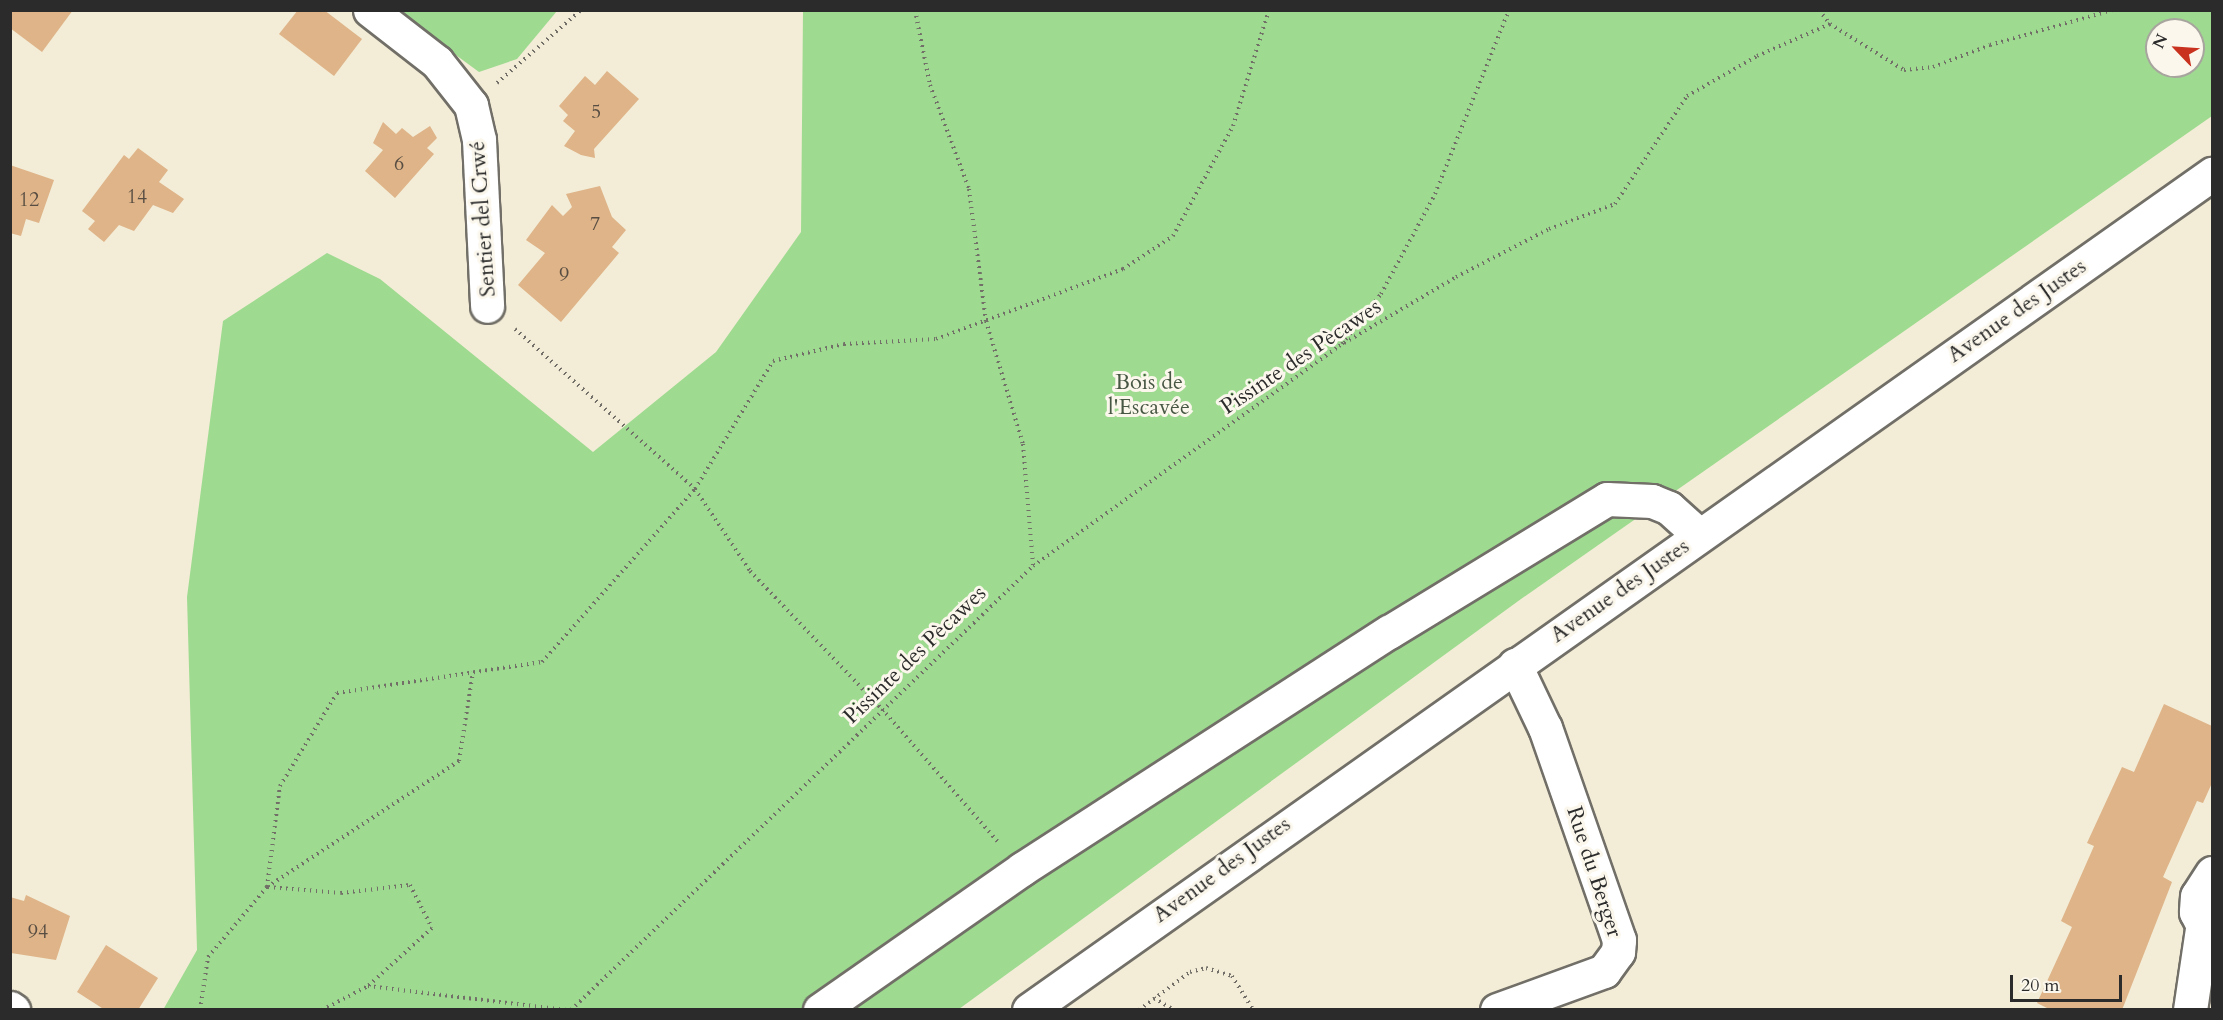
<!DOCTYPE html>
<html>
<head>
<meta charset="utf-8">
<style>
  body { margin:0 }
  #map { position:relative; width:2223px; height:1020px; overflow:hidden; background:#f3ecd6; font-family:Cardo,serif }
  div>[style] { position:absolute }
  .green>* { inset:0; background:#9edb90 }
  .building>* { inset:0; background:#deb488 }
  .path>* { height:4px; margin-top:-2px; transform-origin:0; background:repeating-linear-gradient(90deg,#716f67 0 1.5px,transparent 0 6px) }
  .roads { filter:drop-shadow(2px 0 #716f67) drop-shadow(-2px 0 #716f67) drop-shadow(0 2px #716f67) drop-shadow(0 -2px #716f67) }
  .minor>* { height:33px; margin:-16.5px; padding:0 16.5px; transform-origin:16.5px; border-radius:16.5px; background:#fff }
  .major>* { height:33px; margin:-16.5px; padding:0 16.5px; transform-origin:16.5px; border-radius:16.5px; background:#fff }
  span { translate:-50% -50%; white-space:nowrap; text-align:center; line-height:1.15; -webkit-text-stroke:6px #fbf7ec; paint-order:stroke }
  .number-label { font-size:20px; color:#584d42 }
  .number-label span { -webkit-text-stroke-width:0 }
  .street-label { font-size:22px; color:#2b2b2b }
  .park-label { font-size:22px; color:#485744 }
  .frame { position:absolute; inset:0; border:12px solid #2b2b2b; pointer-events:none }
  .north { position:absolute; left:2145px; top:18px; width:60px; height:60px; box-sizing:border-box; background:#fbf7ec; border:2px solid #a8a59f; border-radius:50%; rotate:295deg; font-size:16px; font-weight:700; line-height:24px; text-align:center; color:#2b2b2b }
  .north::after { content:''; display:block; margin:auto; width:21px; height:27px; background:#c8321e; clip-path:polygon(50% 0,100% 100%,50% 72%,0 100%) }
  .scale { position:absolute; left:2010px; top:975px; width:112px; height:27px; box-sizing:border-box; border:3px solid #2b2b2b; border-top:0; padding-left:8px; font-size:18px; line-height:21px; white-space:nowrap; color:#2b2b2b; -webkit-text-stroke:4px #fbf7ec; paint-order:stroke }
</style>
</head>
<body>
<div id="map">
  <div class="green">
    <div style="clip-path:polygon(396px 11px,557px 11px,517px 59px,479px 72px)"></div>
    <div style="clip-path:polygon(evenodd,803px 11px,2212px 11px,2212px 116px,1521px 599px,959px 1009px,163px 1010px,197px 950px,187px 597px,223px 321px,327px 253px,380px 279px,593px 452px,716px 352px,801px 232px,803px 11px,2157px 30px,2193px 30px,2193px 66px,2157px 66px,2157px 30px)"></div>
  </div>
  <div class="building">
    <div style="clip-path:polygon(10px 10px,73px 10px,42px 52px,10px 28px)"></div>
    <div style="clip-path:polygon(298px 10px,324px 10px,362px 39px,334px 76px,279px 34px)"></div>
    <div style="clip-path:polygon(607px 71px,639px 99px,594px 149px,595px 158px,581px 155px,564px 146px,575px 131px,563px 121px,568px 115px,559px 106px,585px 76px,595px 85px)"></div>
    <div style="clip-path:polygon(383px 122px,396px 134px,402px 128px,413px 137px,430px 126px,437px 138px,427px 148px,434px 154px,395px 198px,365px 171px,383px 150px,373px 143px)"></div>
    <div style="clip-path:polygon(138px 148px,168px 170px,159px 182px,184px 199px,173px 213px,153px 205px,134px 231px,119px 225px,104px 242px,88px 229px,95px 221px,82px 211px,124px 155px,129px 159px)"></div>
    <div style="clip-path:polygon(10px 165px,54px 180px,39px 223px,26px 219px,21px 236px,10px 233px)"></div>
    <div style="clip-path:polygon(600px 186px,612px 217px,626px 230px,612px 247px,619px 253px,561px 322px,518px 285px,545px 253px,526px 240px,552px 205px,563px 216px,572px 207px,566px 194px)"></div>
    <div style="clip-path:polygon(2164px 704px,2212px 726px,2212px 783px,2203px 803px,2197px 801px,2163px 877px,2172px 882px,2122px 1010px,2051px 1010px,2037px 1003px,2072px 927px,2061px 921px,2094px 846px,2087px 843px,2122px 767px,2134px 772px)"></div>
    <div style="clip-path:polygon(26px 895px,70px 916px,56px 960px,11px 953px,10px 897px,24px 901px)"></div>
    <div style="clip-path:polygon(106px 945px,158px 978px,138px 1010px,105px 1010px,77px 992px)"></div>
  </div>
  <div class="path">
    <div style="left:915px;top:10px;width:76px;rotate:78.7deg"></div>
    <div style="left:930px;top:85px;width:111px;rotate:69.4deg"></div>
    <div style="left:969px;top:189px;width:133px;rotate:82.7deg"></div>
    <div style="left:986px;top:321px;width:128px;rotate:73.3deg"></div>
    <div style="left:1023px;top:444px;width:122px;rotate:85.3deg"></div>
    <div style="left:1819px;top:10px;width:18px;rotate:52deg"></div>
    <div style="left:497px;top:83px;width:111px;rotate:-41deg"></div>
    <div style="left:515px;top:329px;width:241px;rotate:41.6deg"></div>
    <div style="left:695px;top:489px;width:99px;rotate:56.1deg"></div>
    <div style="left:750px;top:571px;width:191px;rotate:46.3deg"></div>
    <div style="left:882px;top:709px;width:178px;rotate:48.9deg"></div>
    <div style="left:1342px;top:344px;width:63px;rotate:-52deg"></div>
    <div style="left:1381px;top:294px;width:114px;rotate:-61.6deg"></div>
    <div style="left:1435px;top:194px;width:198px;rotate:-68.1deg"></div>
    <div style="left:267px;top:887px;width:102px;rotate:-82.7deg"></div>
    <div style="left:280px;top:786px;width:109px;rotate:-58.5deg"></div>
    <div style="left:337px;top:693px;width:207px;rotate:-8.6deg"></div>
    <div style="left:542px;top:662px;width:231px;rotate:-48.5deg"></div>
    <div style="left:695px;top:489px;width:150px;rotate:-58.6deg"></div>
    <div style="left:773px;top:361px;width:73px;rotate:-13.5deg"></div>
    <div style="left:844px;top:344px;width:92px;rotate:-3.1deg"></div>
    <div style="left:936px;top:339px;width:200px;rotate:-20.5deg"></div>
    <div style="left:1123px;top:269px;width:60px;rotate:-33.4deg"></div>
    <div style="left:1173px;top:236px;width:125px;rotate:-61.4deg"></div>
    <div style="left:1233px;top:126px;width:121px;rotate:-72.8deg"></div>
    <div style="left:268px;top:887px;width:73px;rotate:4.7deg"></div>
    <div style="left:341px;top:893px;width:69px;rotate:-6.6deg"></div>
    <div style="left:410px;top:885px;width:48px;rotate:62.9deg"></div>
    <div style="left:432px;top:928px;width:86px;rotate:137.8deg"></div>
    <div style="left:1154px;top:998px;width:23px;rotate:31deg"></div>
    <div style="left:200px;top:1010px;width:54px;rotate:-81.4deg"></div>
    <div style="left:208px;top:957px;width:92px;rotate:-49.9deg"></div>
    <div style="left:267px;top:887px;width:230px;rotate:-33.3deg"></div>
    <div style="left:459px;top:761px;width:90px;rotate:-81.1deg"></div>
    <div style="left:322px;top:1010px;width:52px;rotate:-27.6deg"></div>
    <div style="left:368px;top:986px;width:200px;rotate:6.9deg"></div>
    <div style="left:571px;top:1010px;width:641px;rotate:-43.86deg"></div>
    <div style="left:1033px;top:566px;width:377px;rotate:-35.7deg"></div>
    <div style="left:1339px;top:346px;width:136px;rotate:-30.5deg"></div>
    <div style="left:1456px;top:277px;width:105px;rotate:-27.3deg"></div>
    <div style="left:1549px;top:229px;width:71px;rotate:-20.7deg"></div>
    <div style="left:1615px;top:204px;width:130px;rotate:-56.3deg"></div>
    <div style="left:1687px;top:96px;width:81px;rotate:-29.7deg"></div>
    <div style="left:1757px;top:56px;width:80px;rotate:-23.7deg"></div>
    <div style="left:1830px;top:24px;width:87px;rotate:31.9deg"></div>
    <div style="left:1904px;top:70px;width:29px;rotate:-6deg"></div>
    <div style="left:1933px;top:67px;width:61px;rotate:-21.1deg"></div>
    <div style="left:1990px;top:45px;width:128px;rotate:-15.9deg"></div>
    <div style="left:1139px;top:1010px;width:64px;rotate:-36.7deg"></div>
    <div style="left:1190px;top:972px;width:16px;rotate:-14deg"></div>
    <div style="left:1206px;top:968px;width:27px;rotate:17deg"></div>
    <div style="left:1232px;top:976px;width:40px;rotate:58deg"></div>
  </div>
  <div class="roads">
    <div class="minor">
      <div style="left:370px;top:10px;width:85px;rotate:37.8deg"></div>
      <div style="left:437px;top:62px;width:55px;rotate:51.7deg"></div>
      <div style="left:471px;top:105px;width:36px;rotate:77deg"></div>
      <div style="left:479px;top:140px;width:166px;rotate:87.2deg"></div>
      <div style="left:2212px;top:873px;width:27px;rotate:123deg"></div>
      <div style="left:2197px;top:896px;width:16px;rotate:94deg"></div>
      <div style="left:2196px;top:912px;width:36px;rotate:63deg"></div>
      <div style="left:10px;top:1008px;width:4px;rotate:34deg"></div>
      <div style="left:820px;top:1010px;width:246px;rotate:-34.9deg"></div>
      <div style="left:1022px;top:869px;width:437px;rotate:-32.9deg"></div>
      <div style="left:1389px;top:632px;width:255px;rotate:-31.4deg"></div>
      <div style="left:1607px;top:499px;width:45px;rotate:2.5deg"></div>
      <div style="left:1652px;top:501px;width:18px;rotate:22deg"></div>
      <div style="left:1669px;top:508px;width:40px;rotate:42deg"></div>
      <div style="left:1497px;top:1010px;width:114px;rotate:-20deg"></div>
      <div style="left:1604px;top:971px;width:24px;rotate:-54deg"></div>
      <div style="left:1618px;top:952px;width:12px;rotate:-85deg"></div>
      <div style="left:1619px;top:940px;width:225px;rotate:-109.2deg"></div>
      <div style="left:1545px;top:728px;width:70px;rotate:-115.5deg"></div>
      <div style="left:2190px;top:1010px;width:82px;rotate:-81.6deg"></div>
    </div>
    <div class="major">
      <div style="left:1029px;top:1010px;width:1449px;rotate:-35.25deg"></div>
    </div>
  </div>
  <div class="number-label">
    <span style="left:596px;top:111px">5</span>
    <span style="left:399px;top:163px">6</span>
    <span style="left:137px;top:196px">14</span>
    <span style="left:29px;top:199px">12</span>
    <span style="left:595px;top:223px">7</span>
    <span style="left:564px;top:274px">9</span>
    <span style="left:38px;top:931px">94</span>
  </div>
  <div class="street-label">
    <span style="left:483px;top:219px;rotate:-94deg">Sentier del Crwé</span>
    <span style="left:2017px;top:311px;rotate:-35deg">Avenue des Justes</span>
    <span style="left:1301px;top:357px;rotate:-34deg">Pissinte des Pècawes</span>
    <span style="left:1620px;top:591px;rotate:-35deg">Avenue des Justes</span>
    <span style="left:915px;top:655px;rotate:-44deg">Pissinte des Pècawes</span>
    <span style="left:1222px;top:870px;rotate:-36deg">Avenue des Justes</span>
    <span style="left:1594px;top:872px;rotate:72deg">Rue du Berger</span>
  </div>
  <div class="park-label">
    <span style="left:1149px;top:395px">Bois de<br>l'Escavée</span>
  </div>
  <div class="frame"></div>
  <div class="north">N</div>
  <div class="scale">20 m</div>
</div>
</body>
</html>
